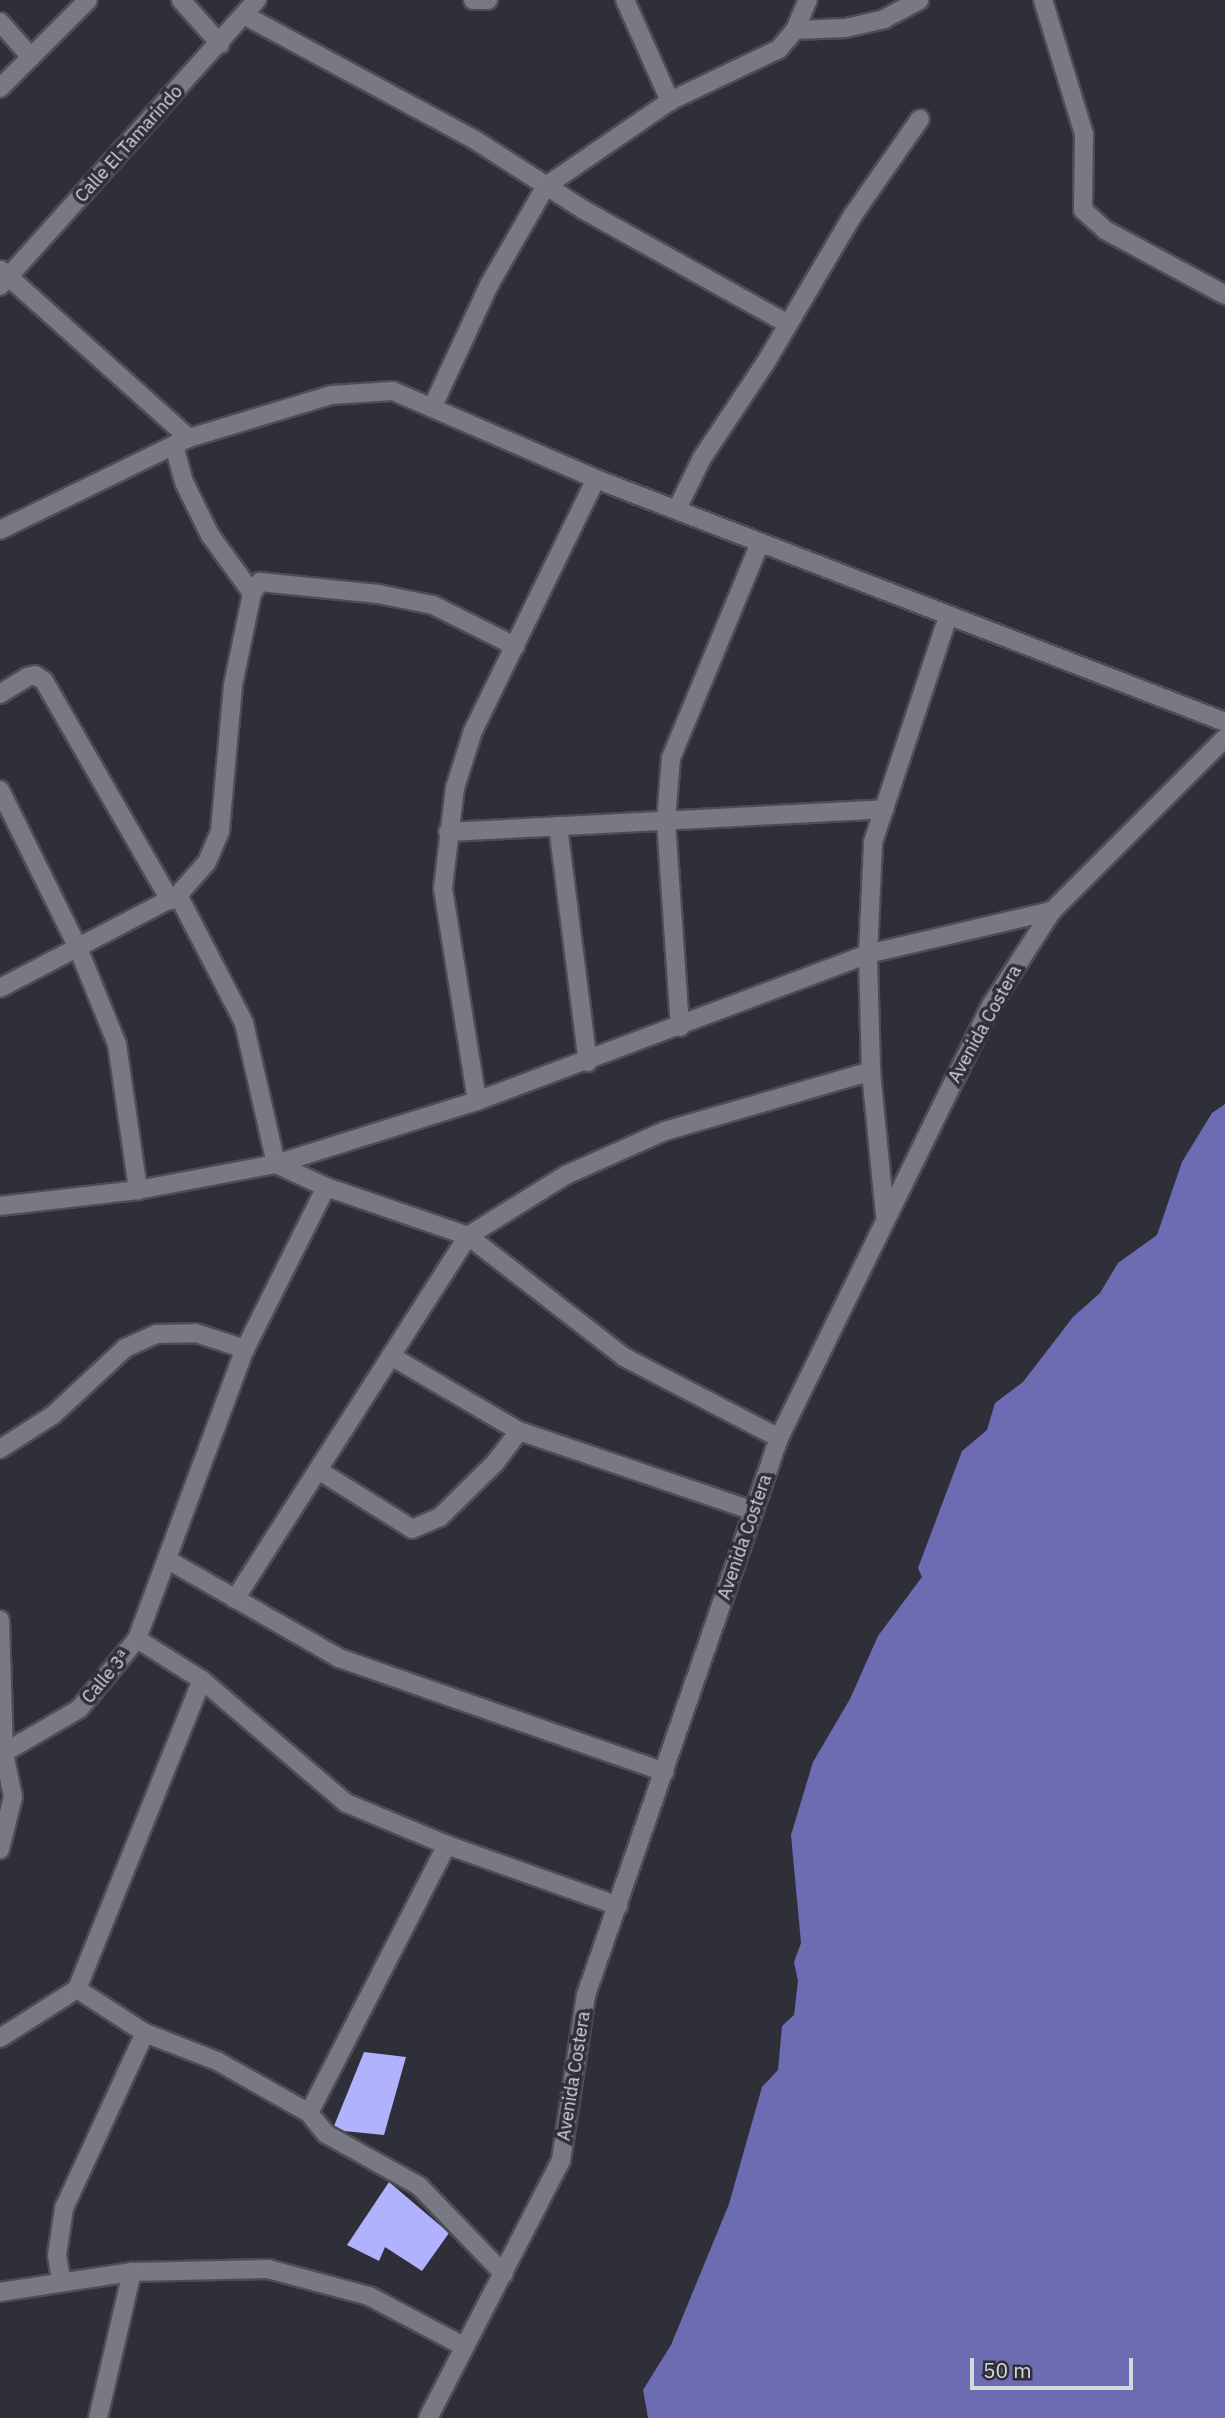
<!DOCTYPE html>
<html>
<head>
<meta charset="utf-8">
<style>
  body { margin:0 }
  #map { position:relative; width:1225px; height:2418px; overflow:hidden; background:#2e2f38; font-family:"IBM Plex Sans",sans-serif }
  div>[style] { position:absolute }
  .water>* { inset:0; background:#6d6cb2 }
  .building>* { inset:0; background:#b1b2fe }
  .roads { filter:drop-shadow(2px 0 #4d4d54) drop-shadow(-2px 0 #4d4d54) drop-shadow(0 2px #4d4d54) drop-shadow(0 -2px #4d4d54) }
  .street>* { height:18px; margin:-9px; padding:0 9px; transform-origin:9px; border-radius:9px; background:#797984 }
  span { translate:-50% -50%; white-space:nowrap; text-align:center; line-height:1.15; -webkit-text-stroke:7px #2e2f38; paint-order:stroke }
  .street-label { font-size:18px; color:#d7d7dd }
  .scale { position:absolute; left:970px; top:2358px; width:163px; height:32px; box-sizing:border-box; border:4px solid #d7d7dd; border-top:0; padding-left:9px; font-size:21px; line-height:24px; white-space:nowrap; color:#d7d7dd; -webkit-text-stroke:5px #2e2f38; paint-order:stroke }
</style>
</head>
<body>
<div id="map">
  <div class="water">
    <div style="clip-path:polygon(1225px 1104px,1225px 2418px,648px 2418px,643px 2390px,671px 2345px,729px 2204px,762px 2087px,778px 2070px,782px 2026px,794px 2015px,798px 1981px,794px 1962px,801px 1943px,791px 1835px,813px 1762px,850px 1699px,878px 1636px,922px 1577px,918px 1568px,962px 1451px,987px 1430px,995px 1403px,1023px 1382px,1073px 1317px,1100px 1293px,1118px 1263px,1157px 1235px,1182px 1162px,1212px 1113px)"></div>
  </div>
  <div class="building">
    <div style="clip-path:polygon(364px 2052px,406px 2057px,384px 2135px,344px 2131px,334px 2126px)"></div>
    <div style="clip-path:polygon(389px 2182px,449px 2233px,422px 2271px,385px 2247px,379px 2261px,347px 2245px)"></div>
  </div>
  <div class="roads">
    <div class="street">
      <div style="left:181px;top:0;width:59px;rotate:48.4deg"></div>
      <div style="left:473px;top:0;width:15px"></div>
      <div style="left:625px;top:0;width:111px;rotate:66deg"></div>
      <div style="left:1043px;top:0;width:140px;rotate:73deg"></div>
      <div style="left:1084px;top:134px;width:76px;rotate:90.8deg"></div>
      <div style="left:1083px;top:210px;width:30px;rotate:42deg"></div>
      <div style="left:1105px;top:230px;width:136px;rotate:28.4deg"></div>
      <div style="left:244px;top:15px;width:263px;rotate:28.4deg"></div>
      <div style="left:475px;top:140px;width:130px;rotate:32.7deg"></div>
      <div style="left:584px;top:210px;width:231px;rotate:29.2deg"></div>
      <div style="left:0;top:22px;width:47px;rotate:48.5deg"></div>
      <div style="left:795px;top:30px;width:51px;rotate:-2.2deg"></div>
      <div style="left:846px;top:28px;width:39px;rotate:-13deg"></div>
      <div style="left:884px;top:19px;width:40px;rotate:-28deg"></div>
      <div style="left:0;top:88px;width:124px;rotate:-45deg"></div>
      <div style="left:1px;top:270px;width:252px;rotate:41.8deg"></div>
      <div style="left:0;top:286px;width:385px;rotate:-48.1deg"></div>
      <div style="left:432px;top:408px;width:136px;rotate:-65.1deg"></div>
      <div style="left:489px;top:285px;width:114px;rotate:-60.1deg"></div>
      <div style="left:546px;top:186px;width:150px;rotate:-34.4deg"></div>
      <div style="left:670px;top:101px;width:121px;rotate:-25.5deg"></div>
      <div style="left:779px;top:49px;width:25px;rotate:-50deg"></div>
      <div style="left:795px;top:30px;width:33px;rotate:-67deg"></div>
      <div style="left:174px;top:445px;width:38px;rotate:75deg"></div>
      <div style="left:184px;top:482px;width:59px;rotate:63.9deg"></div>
      <div style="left:210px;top:535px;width:72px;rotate:54.1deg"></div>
      <div style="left:677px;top:509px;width:57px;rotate:-63.9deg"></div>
      <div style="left:702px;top:458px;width:115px;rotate:-56.3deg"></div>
      <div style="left:766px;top:362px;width:171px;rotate:-59.4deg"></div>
      <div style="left:853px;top:215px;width:117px;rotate:-55.1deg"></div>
      <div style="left:0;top:530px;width:210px;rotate:-26deg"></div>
      <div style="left:189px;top:438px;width:148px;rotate:-16.8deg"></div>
      <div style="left:331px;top:395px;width:62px;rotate:-3.7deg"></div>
      <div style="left:393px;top:391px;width:221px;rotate:23.4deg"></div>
      <div style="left:596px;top:479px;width:674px;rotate:21.12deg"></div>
      <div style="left:0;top:694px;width:32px;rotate:-32deg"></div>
      <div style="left:27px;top:677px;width:8px;rotate:-14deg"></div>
      <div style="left:35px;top:675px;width:11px;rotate:34deg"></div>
      <div style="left:44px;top:681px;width:253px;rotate:60.1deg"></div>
      <div style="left:0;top:790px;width:176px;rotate:63.7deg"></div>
      <div style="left:78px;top:948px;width:104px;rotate:67.9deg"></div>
      <div style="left:117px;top:1044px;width:148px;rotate:81.8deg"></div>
      <div style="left:558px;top:826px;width:238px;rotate:82.8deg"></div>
      <div style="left:448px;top:832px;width:437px;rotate:-3deg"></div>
      <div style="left:178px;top:895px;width:144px;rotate:62.7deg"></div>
      <div style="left:244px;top:1023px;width:145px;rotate:77.2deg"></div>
      <div style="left:276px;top:1164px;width:55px;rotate:24.7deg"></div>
      <div style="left:326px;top:1187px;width:150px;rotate:19deg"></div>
      <div style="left:468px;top:1236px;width:197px;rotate:37.8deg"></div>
      <div style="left:624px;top:1357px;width:175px;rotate:27.6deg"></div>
      <div style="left:0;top:988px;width:201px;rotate:-27.6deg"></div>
      <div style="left:178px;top:895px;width:44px;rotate:-48.7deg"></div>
      <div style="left:207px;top:862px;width:34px;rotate:-67deg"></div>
      <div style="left:220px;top:831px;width:147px;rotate:-84.9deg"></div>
      <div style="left:233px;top:685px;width:94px;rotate:-78.3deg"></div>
      <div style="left:252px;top:593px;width:14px;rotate:-54deg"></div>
      <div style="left:260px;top:582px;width:119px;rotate:5.8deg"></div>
      <div style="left:378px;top:594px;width:56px;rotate:11.3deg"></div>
      <div style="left:433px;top:605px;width:92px;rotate:26.6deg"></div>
      <div style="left:680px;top:1027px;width:207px;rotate:-93.9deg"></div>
      <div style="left:666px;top:820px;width:62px;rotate:-85.4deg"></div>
      <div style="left:671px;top:758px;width:233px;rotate:-67.5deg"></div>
      <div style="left:477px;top:1101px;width:216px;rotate:-99.1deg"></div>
      <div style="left:443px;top:888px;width:101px;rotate:-83.2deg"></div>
      <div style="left:455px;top:788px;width:60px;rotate:-72.5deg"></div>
      <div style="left:473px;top:731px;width:280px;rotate:-64deg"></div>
      <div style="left:0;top:1206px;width:139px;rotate:-6.6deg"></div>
      <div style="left:138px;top:1190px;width:140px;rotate:-10.7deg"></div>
      <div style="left:276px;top:1164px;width:211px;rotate:-17.4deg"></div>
      <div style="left:477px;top:1101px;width:418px;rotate:-20.6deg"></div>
      <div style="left:868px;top:954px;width:189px;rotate:-13.2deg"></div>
      <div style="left:885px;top:1215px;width:145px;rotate:-95.6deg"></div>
      <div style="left:871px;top:1071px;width:117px;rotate:-91.5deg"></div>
      <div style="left:868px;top:954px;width:112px;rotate:-87.4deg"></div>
      <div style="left:873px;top:842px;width:238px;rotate:-71.6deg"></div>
      <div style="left:391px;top:1356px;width:148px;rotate:30.4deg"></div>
      <div style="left:519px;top:1431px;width:248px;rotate:18.8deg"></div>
      <div style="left:0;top:1449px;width:63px;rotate:-32.7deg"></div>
      <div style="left:53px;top:1415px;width:98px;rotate:-42.9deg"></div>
      <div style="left:125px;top:1348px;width:35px;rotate:-24deg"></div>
      <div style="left:157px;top:1334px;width:39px;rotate:-1deg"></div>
      <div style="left:196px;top:1333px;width:52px;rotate:18.1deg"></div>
      <div style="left:318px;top:1470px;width:111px;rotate:32.1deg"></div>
      <div style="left:412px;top:1529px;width:30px;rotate:-23deg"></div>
      <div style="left:440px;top:1517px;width:77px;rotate:-44.5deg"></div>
      <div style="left:495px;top:1463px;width:40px;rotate:-53deg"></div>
      <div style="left:168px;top:1560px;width:197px;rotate:29.8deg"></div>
      <div style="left:339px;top:1658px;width:345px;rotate:19.3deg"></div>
      <div style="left:235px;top:1599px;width:431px;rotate:-57.3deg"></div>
      <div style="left:468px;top:1236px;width:115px;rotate:-31.9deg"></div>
      <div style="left:566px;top:1175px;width:108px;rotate:-24deg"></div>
      <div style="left:665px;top:1131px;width:215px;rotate:-16.2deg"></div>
      <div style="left:0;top:1620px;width:133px;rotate:88.3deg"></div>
      <div style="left:4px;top:1753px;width:45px;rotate:78.4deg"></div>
      <div style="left:13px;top:1797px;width:54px;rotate:104deg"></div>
      <div style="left:137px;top:1639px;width:77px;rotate:32.2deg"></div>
      <div style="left:202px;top:1680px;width:189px;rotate:40.5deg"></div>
      <div style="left:346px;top:1803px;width:109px;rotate:22.6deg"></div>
      <div style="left:447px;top:1845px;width:182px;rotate:19.6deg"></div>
      <div style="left:0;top:1755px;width:91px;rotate:-30.2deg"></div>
      <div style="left:79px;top:1709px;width:91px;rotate:-50.4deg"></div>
      <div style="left:137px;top:1639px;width:309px;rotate:-69.6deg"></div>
      <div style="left:245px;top:1349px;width:181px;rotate:-63.4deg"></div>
      <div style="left:77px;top:1989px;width:81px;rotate:32.9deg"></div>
      <div style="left:145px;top:2033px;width:77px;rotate:21.3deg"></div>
      <div style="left:217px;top:2061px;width:106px;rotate:29.5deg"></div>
      <div style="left:309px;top:2113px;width:27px;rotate:51deg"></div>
      <div style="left:326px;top:2134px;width:107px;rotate:29.2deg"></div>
      <div style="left:419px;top:2186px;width:122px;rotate:46deg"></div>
      <div style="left:0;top:2038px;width:91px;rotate:-32.5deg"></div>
      <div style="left:77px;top:1989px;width:333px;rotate:-68deg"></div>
      <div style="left:309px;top:2113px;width:301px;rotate:-62.8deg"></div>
      <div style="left:61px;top:2280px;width:25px;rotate:-99deg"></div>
      <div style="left:57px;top:2255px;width:48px;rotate:-81.5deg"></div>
      <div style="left:64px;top:2208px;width:193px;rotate:-65.2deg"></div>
      <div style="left:0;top:2292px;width:134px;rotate:-8.6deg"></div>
      <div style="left:132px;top:2272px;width:136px;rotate:-1.3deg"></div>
      <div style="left:268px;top:2269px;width:105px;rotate:15deg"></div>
      <div style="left:369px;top:2296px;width:106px;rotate:28deg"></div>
      <div style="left:98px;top:2418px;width:150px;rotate:-76.9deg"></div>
      <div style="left:428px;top:2418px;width:290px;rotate:-62.7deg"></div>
      <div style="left:561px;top:2160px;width:167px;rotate:-81.4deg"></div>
      <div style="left:586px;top:1995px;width:589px;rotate:-70.89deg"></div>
      <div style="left:779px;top:1438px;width:483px;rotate:-63.9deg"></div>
      <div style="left:992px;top:1004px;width:111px;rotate:-57.2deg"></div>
      <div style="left:1052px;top:911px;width:245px;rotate:-45deg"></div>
    </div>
  </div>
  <div class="street-label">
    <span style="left:129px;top:144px;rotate:-48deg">Calle El Tamarindo</span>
    <span style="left:985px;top:1024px;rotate:-61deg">Avenida Costera</span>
    <span style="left:745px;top:1537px;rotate:-71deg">Avenida Costera</span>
    <span style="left:106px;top:1677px;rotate:-50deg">Calle 3ª</span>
    <span style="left:574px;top:2076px;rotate:-81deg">Avenida Costera</span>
  </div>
  <div class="scale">50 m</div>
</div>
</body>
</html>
